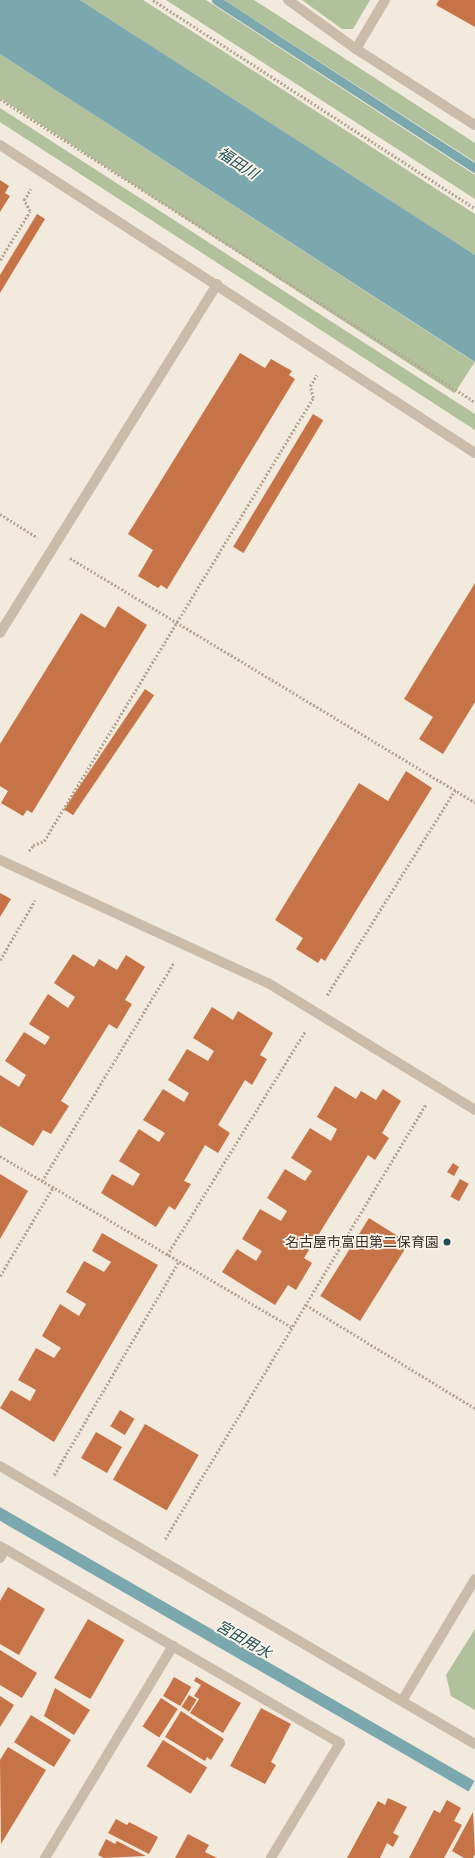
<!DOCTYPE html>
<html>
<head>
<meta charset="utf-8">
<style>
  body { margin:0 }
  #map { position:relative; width:475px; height:1858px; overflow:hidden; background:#f2eadd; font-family:Mulish,"Noto Sans JP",sans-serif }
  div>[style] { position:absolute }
  .green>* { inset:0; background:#b1c19c; transform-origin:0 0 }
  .water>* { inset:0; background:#7ba7af; transform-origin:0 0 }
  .stream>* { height:9px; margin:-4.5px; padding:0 4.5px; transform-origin:4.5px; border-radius:4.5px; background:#7ba7af }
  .building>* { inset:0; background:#c67447; transform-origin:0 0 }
  .path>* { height:2.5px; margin-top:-1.25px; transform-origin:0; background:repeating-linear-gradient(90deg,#b6a692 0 2px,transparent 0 4px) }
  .street>* { height:10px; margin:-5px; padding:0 5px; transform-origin:5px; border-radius:5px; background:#cabca8 }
  .dots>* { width:11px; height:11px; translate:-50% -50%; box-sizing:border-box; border:2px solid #faf4e9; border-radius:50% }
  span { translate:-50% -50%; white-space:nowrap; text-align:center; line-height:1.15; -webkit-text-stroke:3.5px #faf4e9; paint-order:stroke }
  .poi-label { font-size:14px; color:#372f28 }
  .right { translate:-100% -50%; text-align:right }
  .water-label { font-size:15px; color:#1e4f59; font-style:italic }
</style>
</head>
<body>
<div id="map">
  <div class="green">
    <div style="clip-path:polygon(80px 0,143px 0,226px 53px,475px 214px,475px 255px)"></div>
    <div style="clip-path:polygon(166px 0,206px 0,475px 175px,475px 199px)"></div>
    <div style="clip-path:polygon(224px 0,254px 0,358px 67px,475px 143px,475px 162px)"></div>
    <div style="clip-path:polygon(302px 0,370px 0,353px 29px,342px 29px)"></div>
    <div style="left:0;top:54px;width:566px;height:37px;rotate:33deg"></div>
    <div style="clip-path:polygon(0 108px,475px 414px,475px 430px,0 122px)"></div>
    <div style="clip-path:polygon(475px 1629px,475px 1710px,451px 1696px,446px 1675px)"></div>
  </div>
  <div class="water">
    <div style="clip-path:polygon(0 0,80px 0,475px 255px,475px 362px,0 54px)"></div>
    <div style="left:0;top:1507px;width:548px;height:12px;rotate:30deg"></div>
  </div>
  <div class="stream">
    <div style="left:216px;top:0;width:309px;rotate:33deg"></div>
  </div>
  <div class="building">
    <div style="clip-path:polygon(439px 0,475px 0,475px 27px,436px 5px)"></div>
    <div style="clip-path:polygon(0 180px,9px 186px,5px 193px,10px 196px,0 212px)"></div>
    <div style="clip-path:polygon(37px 214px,45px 219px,0 293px,0 275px)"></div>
    <div style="clip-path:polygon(240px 353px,265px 368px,271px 359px,292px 371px,289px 375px,295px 379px,167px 589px,161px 585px,158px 588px,138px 576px,153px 550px,128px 534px)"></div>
    <div style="left:313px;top:414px;width:12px;height:155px;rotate:31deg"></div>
    <div style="clip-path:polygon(475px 583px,475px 702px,443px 754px,419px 739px,433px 717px,404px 699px)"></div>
    <div style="clip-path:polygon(118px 606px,147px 625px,32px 813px,27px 810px,23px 816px,1px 803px,8px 791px,0 786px,0 744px,81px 613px,105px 628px)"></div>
    <div style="left:145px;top:689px;width:11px;height:145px;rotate:34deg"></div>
    <div style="clip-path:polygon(406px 771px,432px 788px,325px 961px,321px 958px,318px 963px,296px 949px,303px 938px,275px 920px,359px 783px,388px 801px)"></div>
    <div style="clip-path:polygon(0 893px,11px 899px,0 917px)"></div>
    <div style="clip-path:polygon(73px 954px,94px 967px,99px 959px,117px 970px,126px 955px,145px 967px,125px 1000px,132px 1004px,117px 1029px,109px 1024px,61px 1101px,69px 1106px,51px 1134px,43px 1130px,33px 1146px,0 1126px,0 1075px,19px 1087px,26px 1075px,5px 1061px,24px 1032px,45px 1045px,50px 1037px,29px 1024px,48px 994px,68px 1008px,75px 997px,54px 983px)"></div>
    <div style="clip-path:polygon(212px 1007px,233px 1020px,238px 1011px,273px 1033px,260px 1055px,267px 1059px,252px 1085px,245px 1080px,218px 1125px,230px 1133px,218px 1153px,205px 1145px,184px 1181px,191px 1184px,175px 1210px,169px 1206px,156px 1227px,101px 1193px,112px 1174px,133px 1186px,140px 1174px,119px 1161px,139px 1129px,159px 1142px,165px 1133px,143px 1120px,163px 1089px,184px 1102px,189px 1093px,168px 1080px,187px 1049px,208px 1061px,214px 1051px,193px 1038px)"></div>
    <div style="clip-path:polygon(335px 1086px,356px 1099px,361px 1091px,376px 1100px,383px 1089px,401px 1101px,382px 1133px,389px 1138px,375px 1160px,368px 1155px,304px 1258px,312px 1263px,296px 1290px,288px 1285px,275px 1305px,222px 1272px,237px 1249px,256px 1261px,262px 1251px,242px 1239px,260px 1209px,281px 1221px,287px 1211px,267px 1198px,285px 1169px,305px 1181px,312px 1171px,291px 1158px,310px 1128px,331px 1141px,337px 1129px,317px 1117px)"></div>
    <div style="clip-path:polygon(453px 1163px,459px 1167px,454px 1176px,447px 1172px)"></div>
    <div style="clip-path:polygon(0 1174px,28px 1191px,0 1239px)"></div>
    <div style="left:460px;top:1179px;width:10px;height:20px;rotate:29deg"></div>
    <div style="left:369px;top:1218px;width:47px;height:92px;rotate:32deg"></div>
    <div style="clip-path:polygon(102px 1233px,158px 1265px,54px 1442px,0 1408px,11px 1390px,30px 1401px,36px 1390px,18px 1380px,36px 1348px,54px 1358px,61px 1348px,42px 1336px,60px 1304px,79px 1316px,86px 1304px,66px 1292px,84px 1261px,104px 1272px,111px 1262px,92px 1251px)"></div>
    <div style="left:120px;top:1410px;width:17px;height:19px;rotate:31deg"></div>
    <div style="left:145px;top:1424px;width:62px;height:64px;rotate:30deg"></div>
    <div style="left:96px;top:1432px;width:30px;height:30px;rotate:30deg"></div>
    <div style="clip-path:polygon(8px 1587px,45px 1609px,19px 1655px,0 1644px,0 1601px)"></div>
    <div style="left:88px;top:1619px;width:42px;height:68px;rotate:30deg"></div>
    <div style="clip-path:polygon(0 1650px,37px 1673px,22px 1698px,0 1685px)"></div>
    <div style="left:174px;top:1677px;width:20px;height:22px;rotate:30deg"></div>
    <div style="clip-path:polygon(196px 1677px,241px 1703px,223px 1733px,190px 1713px,199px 1699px,194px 1696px,201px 1685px,194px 1681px)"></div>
    <div style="clip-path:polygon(55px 1688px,90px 1710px,74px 1735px,44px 1716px)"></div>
    <div style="left:189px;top:1695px;width:9px;height:14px;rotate:32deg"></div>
    <div style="clip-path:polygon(0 1696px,14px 1705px,0 1727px)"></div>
    <div style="left:161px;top:1698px;width:20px;height:34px;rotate:33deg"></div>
    <div style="clip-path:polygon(261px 1708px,291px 1724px,271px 1762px,276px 1765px,265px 1784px,230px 1766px)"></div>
    <div style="clip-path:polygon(181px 1711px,224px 1739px,211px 1760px,207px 1757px,205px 1761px,165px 1737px)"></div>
    <div style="left:31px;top:1715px;width:47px;height:32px;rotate:32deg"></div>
    <div style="left:163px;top:1740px;width:52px;height:31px;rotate:32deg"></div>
    <div style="clip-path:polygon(8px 1747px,46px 1770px,1px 1844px,0 1760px)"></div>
    <div style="clip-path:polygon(388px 1798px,407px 1807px,393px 1833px,399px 1836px,393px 1847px,387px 1843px,380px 1858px,347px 1858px,378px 1801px,385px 1805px)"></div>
    <div style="clip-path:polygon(447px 1800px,461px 1808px,454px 1821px,462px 1825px,444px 1858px,409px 1858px,434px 1810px,440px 1813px)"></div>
    <div style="clip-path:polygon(473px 1812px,475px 1854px,473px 1858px,464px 1858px,452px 1851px)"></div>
    <div style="clip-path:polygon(116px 1819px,127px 1825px,129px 1822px,158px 1837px,149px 1854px,108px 1833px)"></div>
    <div style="clip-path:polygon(188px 1834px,209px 1845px,205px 1852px,217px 1858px,175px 1858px)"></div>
    <div style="clip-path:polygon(106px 1839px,115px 1844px,117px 1841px,146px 1856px,104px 1858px,98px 1855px)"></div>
  </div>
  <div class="path">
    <div style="left:153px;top:0;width:383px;rotate:32.9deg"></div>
    <div style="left:0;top:99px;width:563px;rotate:32.53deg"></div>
    <div style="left:0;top:260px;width:57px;rotate:-58.5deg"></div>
    <div style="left:30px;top:211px;width:13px;rotate:-119deg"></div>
    <div style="left:24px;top:200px;width:13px;rotate:-58deg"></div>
    <div style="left:0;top:514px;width:44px;rotate:31.9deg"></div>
    <div style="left:70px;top:558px;width:473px;rotate:31.1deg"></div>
    <div style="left:29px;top:851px;width:7px;rotate:-56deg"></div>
    <div style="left:33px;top:845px;width:12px;rotate:-20deg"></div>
    <div style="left:44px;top:841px;width:518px;rotate:-58.73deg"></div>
    <div style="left:313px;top:398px;width:12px;rotate:-104deg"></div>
    <div style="left:310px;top:386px;width:13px;rotate:-58deg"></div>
    <div style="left:0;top:960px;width:69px;rotate:-59.7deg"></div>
    <div style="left:327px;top:995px;width:242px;rotate:-58deg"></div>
    <div style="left:0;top:1156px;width:338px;rotate:30.4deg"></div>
    <div style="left:42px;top:1181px;width:256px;rotate:-58.9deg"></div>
    <div style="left:167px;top:1255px;width:264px;rotate:-58.3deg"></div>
    <div style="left:0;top:1276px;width:104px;rotate:-59.2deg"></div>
    <div style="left:306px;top:1305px;width:198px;rotate:31.4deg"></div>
    <div style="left:54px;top:1475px;width:248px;rotate:-59.7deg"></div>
    <div style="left:165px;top:1539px;width:507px;rotate:-59.04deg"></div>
  </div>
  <div class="street">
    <div style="left:288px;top:0;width:84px;rotate:35.8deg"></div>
    <div style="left:356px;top:49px;width:141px;rotate:32.6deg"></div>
    <div style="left:356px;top:49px;width:57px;rotate:-59.4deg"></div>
    <div style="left:0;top:145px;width:566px;rotate:32.96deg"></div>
    <div style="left:0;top:633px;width:411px;rotate:-58.1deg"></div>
    <div style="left:0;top:860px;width:295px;rotate:24.7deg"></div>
    <div style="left:268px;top:983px;width:243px;rotate:31.5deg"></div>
    <div style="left:0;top:1466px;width:550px;rotate:30.34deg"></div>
    <div style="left:0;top:1546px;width:393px;rotate:30.1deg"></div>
    <div style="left:340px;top:1743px;width:134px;rotate:121deg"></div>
    <div style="left:0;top:1558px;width:10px;rotate:-61deg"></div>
    <div style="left:402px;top:1701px;width:142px;rotate:-59.1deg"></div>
    <div style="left:45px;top:1858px;width:248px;rotate:-58.9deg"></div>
  </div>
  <div class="dots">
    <div style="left:447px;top:1242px;background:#1e4f59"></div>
  </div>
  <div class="poi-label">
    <span class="right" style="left:439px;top:1242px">名古屋市富田第二保育園</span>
  </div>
  <div class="water-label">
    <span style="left:238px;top:163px;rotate:33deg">福田川</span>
    <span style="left:244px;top:1639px;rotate:30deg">宮田用水</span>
  </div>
</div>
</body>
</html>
